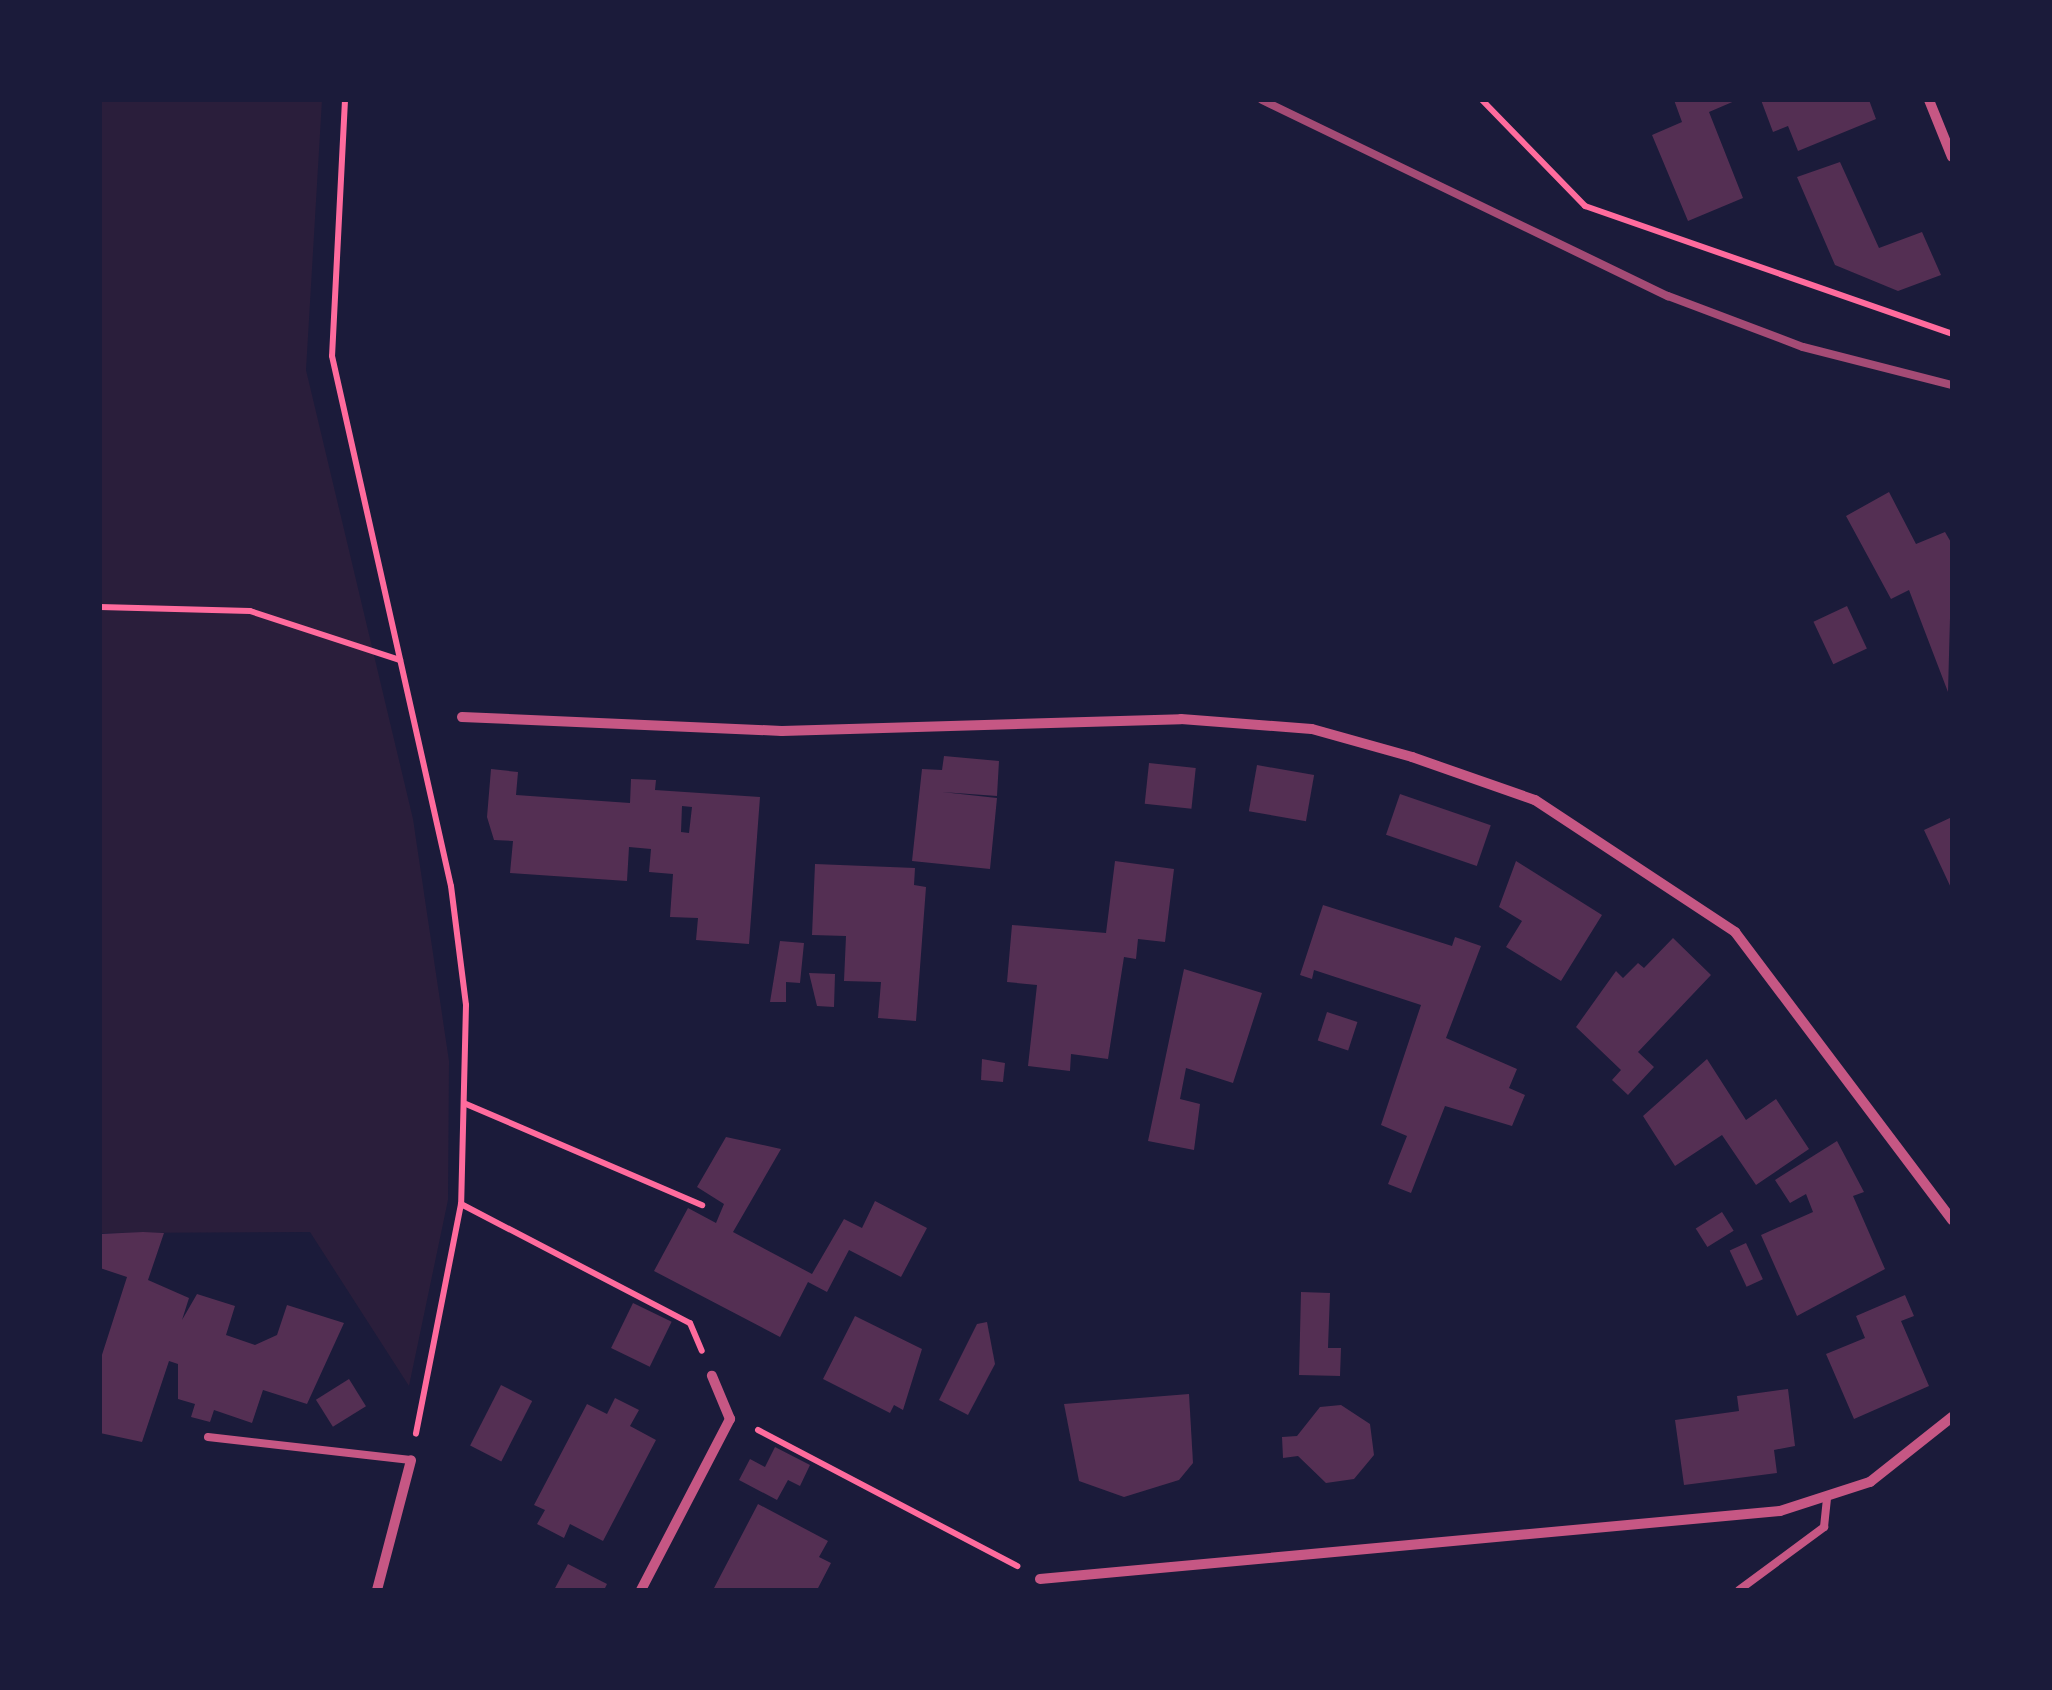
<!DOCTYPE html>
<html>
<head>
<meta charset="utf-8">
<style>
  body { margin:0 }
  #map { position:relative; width:2052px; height:1690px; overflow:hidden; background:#1b1b3a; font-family:"IBM Plex Sans",sans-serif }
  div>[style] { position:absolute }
  .green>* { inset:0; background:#2a1e3b }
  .building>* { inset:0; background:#542f53; transform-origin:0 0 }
  .path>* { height:6px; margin:-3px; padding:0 3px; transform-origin:3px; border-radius:3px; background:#ff6b9d }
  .service>* { height:8px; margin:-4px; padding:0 4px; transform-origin:4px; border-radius:4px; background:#c65784 }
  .minor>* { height:10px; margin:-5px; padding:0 5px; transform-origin:5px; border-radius:5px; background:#c65784 }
  .rail>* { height:8px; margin:-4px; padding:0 4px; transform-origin:4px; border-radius:4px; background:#a44b75 }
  span { translate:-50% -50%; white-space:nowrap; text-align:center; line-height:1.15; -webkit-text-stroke:9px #1b1b3a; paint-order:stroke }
  .frame { position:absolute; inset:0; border:102px solid #1b1b3a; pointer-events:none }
</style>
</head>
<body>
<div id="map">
  <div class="green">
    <div style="clip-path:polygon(100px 100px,322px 100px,306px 370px,413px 819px,449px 1061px,448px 1200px,409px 1386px,310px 1232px,100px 1233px)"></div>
  </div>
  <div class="building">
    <div style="clip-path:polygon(1674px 100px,1737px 100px,1709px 112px,1743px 198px,1688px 221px,1652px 135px,1682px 122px)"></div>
    <div style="clip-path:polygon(1761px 100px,1869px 100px,1876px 119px,1798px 151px,1788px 126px,1773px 132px)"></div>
    <div style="clip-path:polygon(1840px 162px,1879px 248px,1922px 232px,1941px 275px,1898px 291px,1835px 265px,1797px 177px)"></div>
    <div style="clip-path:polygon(1889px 492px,1916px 544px,1945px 532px,1952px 544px,1948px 692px,1909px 590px,1891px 599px,1846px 516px)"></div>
    <div style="left:1847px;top:606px;width:47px;height:37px;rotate:65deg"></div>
    <div style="clip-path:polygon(944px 756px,999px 761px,997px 796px,942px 792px,997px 798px,990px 869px,912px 861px,922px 769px,942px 770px)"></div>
    <div style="left:1149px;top:763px;width:47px;height:41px;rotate:6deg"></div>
    <div style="left:1257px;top:765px;width:58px;height:47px;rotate:10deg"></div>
    <div style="clip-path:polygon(evenodd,491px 769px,518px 772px,516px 795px,630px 803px,631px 779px,656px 780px,655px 790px,760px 797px,749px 944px,696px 940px,698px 918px,670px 917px,673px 874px,649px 872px,651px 849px,629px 847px,627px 881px,510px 873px,513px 841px,494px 840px,487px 817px,491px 769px,682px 806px,692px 807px,689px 833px,681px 832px,682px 806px)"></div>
    <div style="left:1400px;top:794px;width:96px;height:43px;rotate:19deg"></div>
    <div style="clip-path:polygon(1952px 817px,1952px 890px,1924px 830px)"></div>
    <div style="clip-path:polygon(1115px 861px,1174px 869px,1165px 942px,1138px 939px,1136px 959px,1124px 957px,1108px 1059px,1071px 1054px,1070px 1071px,1028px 1066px,1037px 985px,1007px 982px,1012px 925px,1106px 933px)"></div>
    <div style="clip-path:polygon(1516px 861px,1602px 915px,1561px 981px,1506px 947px,1522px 921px,1499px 907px)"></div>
    <div style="clip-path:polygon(815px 864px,915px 868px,914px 885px,926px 887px,916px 1021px,878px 1018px,881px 982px,844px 981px,846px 936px,812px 935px)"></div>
    <div style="clip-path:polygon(1323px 905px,1452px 946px,1455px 937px,1481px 946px,1446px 1038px,1517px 1069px,1509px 1088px,1525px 1095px,1512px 1126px,1445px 1106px,1411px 1193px,1388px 1184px,1407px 1136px,1381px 1125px,1421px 1005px,1314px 970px,1312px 979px,1300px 975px)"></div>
    <div style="clip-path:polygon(1673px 938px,1711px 975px,1638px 1052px,1654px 1067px,1628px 1095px,1612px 1080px,1621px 1070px,1576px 1027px,1616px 971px,1623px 978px,1638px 963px,1644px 968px)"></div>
    <div style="clip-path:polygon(780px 941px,804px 943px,800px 983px,786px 982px,786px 1002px,770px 1002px)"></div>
    <div style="clip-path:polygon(1184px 969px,1262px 993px,1233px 1083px,1186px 1068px,1180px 1099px,1200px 1104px,1194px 1150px,1148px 1141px)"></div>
    <div style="clip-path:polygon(809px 973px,835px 974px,834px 1007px,817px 1006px)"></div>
    <div style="left:1327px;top:1012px;width:32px;height:30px;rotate:18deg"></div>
    <div style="clip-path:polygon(982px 1059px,1005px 1063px,1003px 1082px,981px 1080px)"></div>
    <div style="clip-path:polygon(1707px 1059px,1746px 1120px,1776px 1099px,1809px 1149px,1756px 1185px,1722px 1135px,1675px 1166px,1643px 1116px)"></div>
    <div style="clip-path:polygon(726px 1137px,781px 1149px,733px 1232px,812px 1274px,844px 1219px,862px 1228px,875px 1201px,927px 1228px,901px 1277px,849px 1250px,827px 1292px,808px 1282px,780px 1337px,654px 1271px,688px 1208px,716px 1223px,724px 1204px,697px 1187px)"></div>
    <div style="clip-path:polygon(1837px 1141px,1864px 1192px,1853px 1196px,1885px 1269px,1797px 1316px,1761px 1235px,1813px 1212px,1806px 1194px,1790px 1203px,1775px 1180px)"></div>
    <div style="left:1722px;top:1212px;width:22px;height:31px;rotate:58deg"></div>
    <div style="clip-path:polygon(143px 1232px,164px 1233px,148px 1280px,189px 1298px,182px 1320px,197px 1294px,235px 1306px,226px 1335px,255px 1345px,277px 1335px,287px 1305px,344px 1323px,307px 1404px,263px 1390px,252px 1423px,214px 1410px,210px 1422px,191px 1417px,195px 1404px,178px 1399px,178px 1364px,169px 1361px,142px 1442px,100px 1433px,100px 1361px,127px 1277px,100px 1268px,100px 1234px)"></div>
    <div style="left:1746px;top:1243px;width:40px;height:18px;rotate:65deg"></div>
    <div style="clip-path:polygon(1301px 1292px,1330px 1293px,1328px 1348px,1341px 1348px,1340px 1376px,1299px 1375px)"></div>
    <div style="clip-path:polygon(1905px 1295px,1914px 1316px,1901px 1321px,1929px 1386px,1854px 1419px,1826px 1354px,1865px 1338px,1856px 1316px)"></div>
    <div style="left:633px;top:1303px;width:43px;height:50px;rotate:26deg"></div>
    <div style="clip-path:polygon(855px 1316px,922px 1349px,903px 1410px,894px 1405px,890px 1413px,823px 1379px)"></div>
    <div style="clip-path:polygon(987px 1322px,995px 1364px,968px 1415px,939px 1400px,977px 1324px)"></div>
    <div style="left:349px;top:1379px;width:32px;height:39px;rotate:58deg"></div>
    <div style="left:501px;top:1385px;width:35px;height:68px;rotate:27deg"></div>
    <div style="clip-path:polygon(1788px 1389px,1795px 1446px,1774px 1450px,1777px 1473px,1684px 1485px,1675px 1420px,1739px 1411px,1737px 1396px)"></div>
    <div style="clip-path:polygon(1189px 1394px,1193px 1463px,1179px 1480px,1124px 1497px,1079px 1481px,1064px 1404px)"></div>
    <div style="clip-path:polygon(615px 1398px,639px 1410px,630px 1426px,656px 1440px,603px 1541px,570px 1524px,564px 1538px,537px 1524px,545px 1510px,534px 1505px,587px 1404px,607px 1414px)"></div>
    <div style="clip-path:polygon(1341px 1405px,1370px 1424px,1374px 1455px,1354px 1479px,1326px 1483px,1298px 1456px,1283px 1458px,1282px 1437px,1297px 1436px,1320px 1407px)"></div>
    <div style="clip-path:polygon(775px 1447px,810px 1465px,800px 1486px,788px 1480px,777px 1500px,739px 1480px,750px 1459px,765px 1467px)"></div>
    <div style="clip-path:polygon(758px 1504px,828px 1541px,819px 1557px,831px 1563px,817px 1590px,713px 1590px)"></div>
    <div style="clip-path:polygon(568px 1564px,607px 1584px,604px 1590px,554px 1590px)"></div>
  </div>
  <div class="path">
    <div style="left:345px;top:100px;width:256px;rotate:92.9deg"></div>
    <div style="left:332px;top:356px;width:543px;rotate:77.35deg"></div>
    <div style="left:451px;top:886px;width:120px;rotate:82.8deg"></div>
    <div style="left:466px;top:1005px;width:199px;rotate:91.4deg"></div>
    <div style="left:461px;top:1204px;width:234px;rotate:101.1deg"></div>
    <div style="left:1482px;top:100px;width:148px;rotate:45.8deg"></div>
    <div style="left:1585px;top:206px;width:389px;rotate:19.2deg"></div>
    <div style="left:100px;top:607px;width:150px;rotate:1.5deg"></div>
    <div style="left:250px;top:611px;width:158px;rotate:18.1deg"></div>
    <div style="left:466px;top:1104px;width:257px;rotate:23.2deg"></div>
    <div style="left:461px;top:1204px;width:258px;rotate:27.5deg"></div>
    <div style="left:690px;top:1323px;width:30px;rotate:67deg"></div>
    <div style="left:758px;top:1430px;width:293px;rotate:27.7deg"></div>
  </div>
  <div class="service">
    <div style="left:208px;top:1437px;width:204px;rotate:6.5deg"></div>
    <div style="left:1739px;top:1590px;width:106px;rotate:-36.5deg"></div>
    <div style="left:1824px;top:1527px;width:27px;rotate:-84deg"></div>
  </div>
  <div class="minor">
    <div style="left:1929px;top:100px;width:61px;rotate:68deg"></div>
    <div style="left:462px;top:717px;width:320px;rotate:2.5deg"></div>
    <div style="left:782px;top:731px;width:399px;rotate:-1.7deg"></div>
    <div style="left:1181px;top:719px;width:131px;rotate:4.4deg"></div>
    <div style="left:1312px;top:729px;width:104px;rotate:15.6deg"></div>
    <div style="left:1412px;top:757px;width:130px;rotate:19.3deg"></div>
    <div style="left:1535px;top:800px;width:240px;rotate:33.4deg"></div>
    <div style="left:1735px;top:932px;width:361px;rotate:53deg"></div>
    <div style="left:1040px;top:1579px;width:743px;rotate:-5.25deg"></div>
    <div style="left:1780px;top:1511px;width:95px;rotate:-17.9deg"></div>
    <div style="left:1870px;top:1482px;width:105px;rotate:-38.4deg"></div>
    <div style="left:377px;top:1590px;width:134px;rotate:-75.3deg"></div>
    <div style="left:641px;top:1590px;width:193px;rotate:-62.5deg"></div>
    <div style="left:730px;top:1419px;width:47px;rotate:-112.7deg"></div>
  </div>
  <div class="rail">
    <div style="left:1262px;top:100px;width:451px;rotate:25.8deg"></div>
    <div style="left:1668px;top:296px;width:144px;rotate:20.7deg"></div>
    <div style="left:1803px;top:347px;width:154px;rotate:14.3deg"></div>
  </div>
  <div class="frame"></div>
</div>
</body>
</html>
